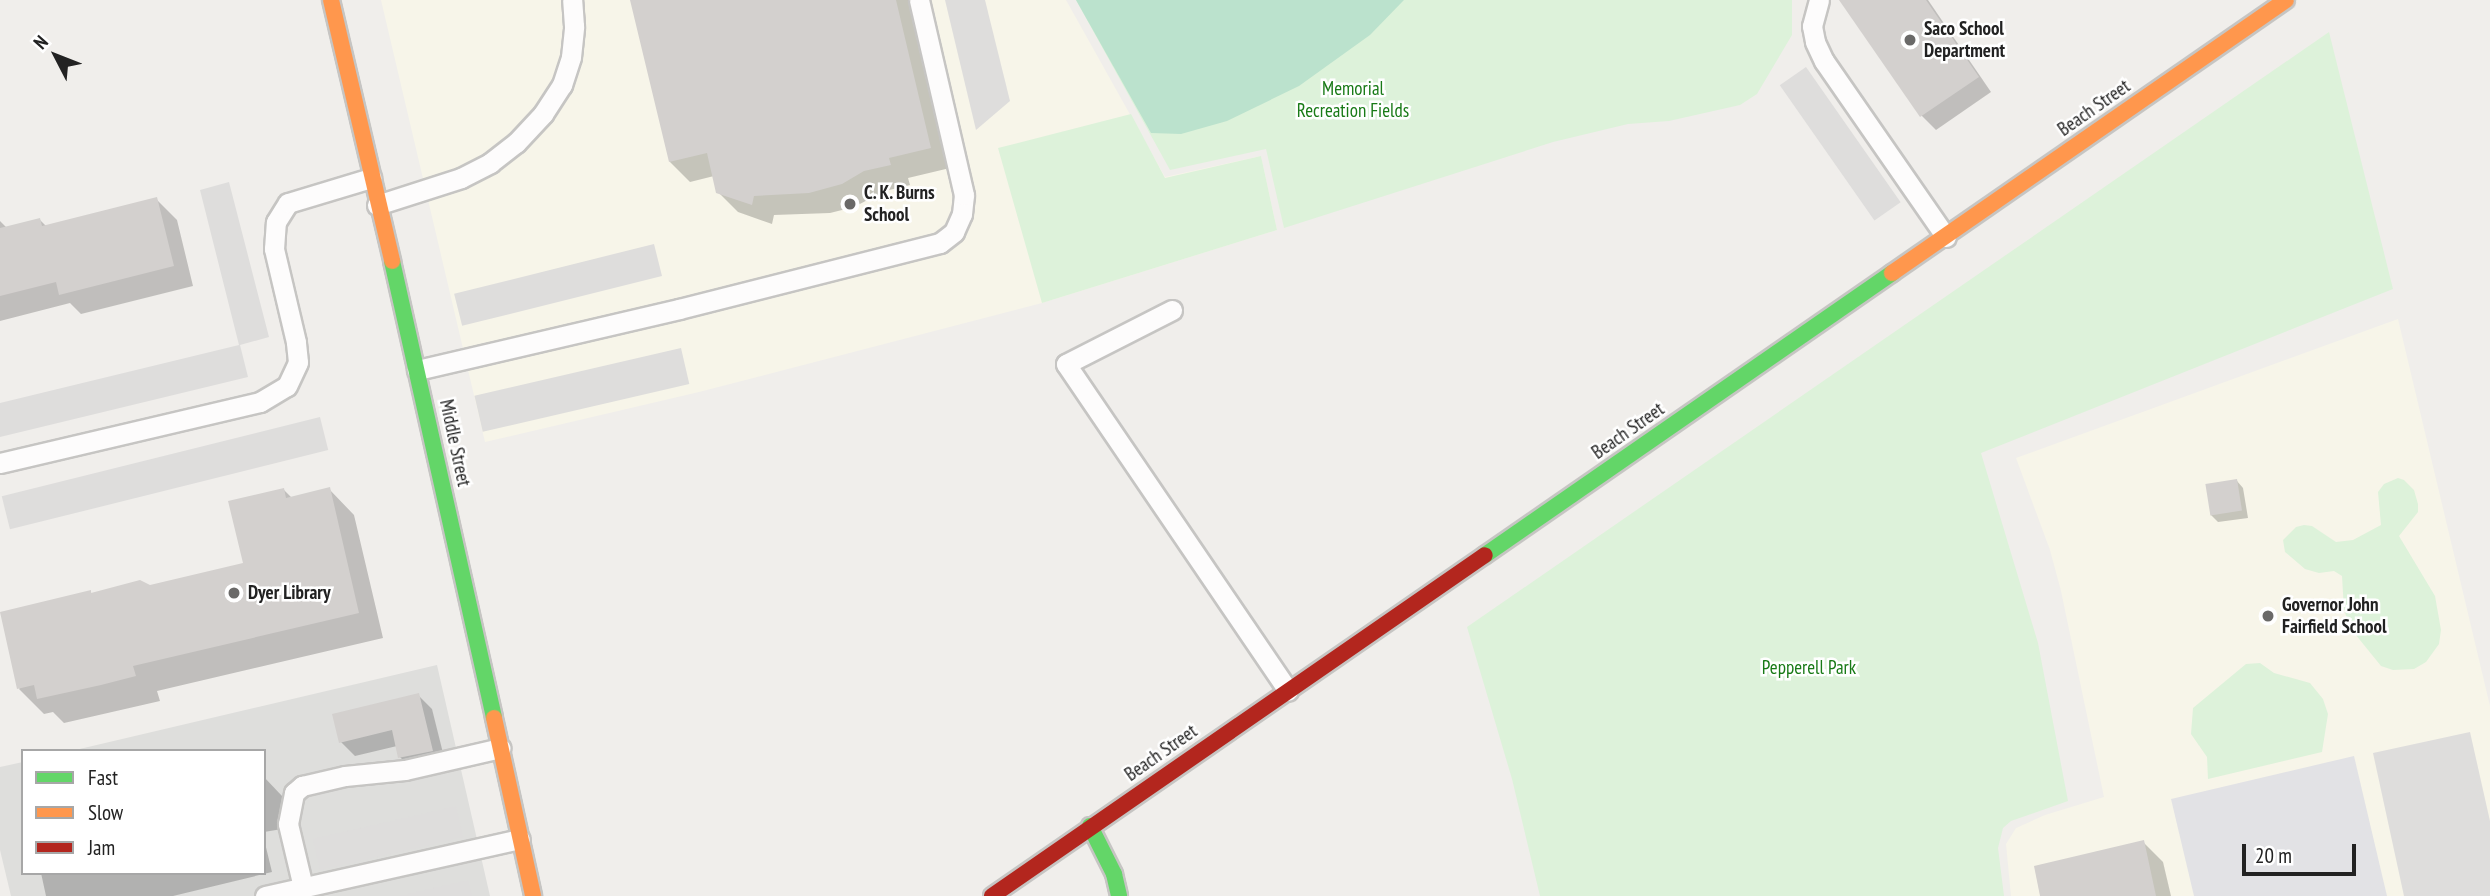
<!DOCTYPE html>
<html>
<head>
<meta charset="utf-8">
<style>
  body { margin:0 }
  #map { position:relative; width:2490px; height:896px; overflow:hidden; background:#f0eeeb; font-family:"PT Sans Narrow",sans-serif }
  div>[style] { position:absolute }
  .education>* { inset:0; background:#f7f5e9 }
  .religious>* { inset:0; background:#dededc }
  .park>* { inset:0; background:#ddf2da }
  .pitch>* { inset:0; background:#bbe2cd }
  .parking>* { inset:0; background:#dedddc; transform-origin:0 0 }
  .plaza>* { inset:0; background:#e2e2e5 }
  .shadow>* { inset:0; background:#0003 }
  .building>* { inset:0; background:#d3d0ce; transform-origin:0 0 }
  .roads { filter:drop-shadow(2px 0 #c6c5c3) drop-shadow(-2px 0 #c6c5c3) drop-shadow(0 2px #c6c5c3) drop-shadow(0 -2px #c6c5c3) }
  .lane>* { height:19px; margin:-9.5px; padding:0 9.5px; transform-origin:9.5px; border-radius:9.5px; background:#fdfcfc }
  .fast>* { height:16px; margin:-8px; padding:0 8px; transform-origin:8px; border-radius:8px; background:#63d668 }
  .slow>* { height:16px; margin:-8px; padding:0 8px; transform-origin:8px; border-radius:8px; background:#ff974d }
  .jam>* { height:16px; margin:-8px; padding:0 8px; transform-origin:8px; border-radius:8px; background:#b3261e }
  .dots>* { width:19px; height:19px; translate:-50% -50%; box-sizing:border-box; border:4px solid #fff; border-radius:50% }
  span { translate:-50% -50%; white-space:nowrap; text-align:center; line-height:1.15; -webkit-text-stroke:5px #fff; paint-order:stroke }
  .poi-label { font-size:19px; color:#222; font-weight:700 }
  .left { translate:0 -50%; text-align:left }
  .park-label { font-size:19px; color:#187a16 }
  .street-label { font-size:19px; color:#222 }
  .legend { position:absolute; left:21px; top:749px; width:245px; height:126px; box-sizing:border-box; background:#fff; border:2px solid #a7a7a7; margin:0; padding:9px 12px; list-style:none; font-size:21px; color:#222 }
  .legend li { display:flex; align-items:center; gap:14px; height:35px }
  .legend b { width:35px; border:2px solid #a7a7a7 }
  .north { position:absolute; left:21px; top:21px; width:70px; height:70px; -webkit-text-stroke:5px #fff; paint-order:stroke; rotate:312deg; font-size:19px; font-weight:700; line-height:28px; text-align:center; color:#222 }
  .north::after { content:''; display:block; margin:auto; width:24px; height:32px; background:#222; clip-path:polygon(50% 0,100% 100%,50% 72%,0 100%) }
  .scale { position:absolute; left:2242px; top:844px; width:114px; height:32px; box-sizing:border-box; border:4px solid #222; border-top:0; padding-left:9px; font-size:21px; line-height:24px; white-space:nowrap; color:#222; -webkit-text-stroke:5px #fff; paint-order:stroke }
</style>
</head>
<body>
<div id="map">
  <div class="education">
    <div style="clip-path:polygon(381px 0,1066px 0,1165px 177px,1261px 156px,1277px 230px,1042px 303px,699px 392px,485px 442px)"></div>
    <div style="clip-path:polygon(2398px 319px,2490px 706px,2490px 896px,2011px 896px,2006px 844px,2016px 828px,2045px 815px,2104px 797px,2061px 591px,2050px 550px,2016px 458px)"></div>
  </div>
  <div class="religious">
    <div style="clip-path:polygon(437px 665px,490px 896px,11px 896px,0 850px,0 767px,23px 762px,23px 873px,264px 873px,264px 751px,71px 751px)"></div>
  </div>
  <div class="park">
    <div style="clip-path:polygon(1076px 0,1792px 0,1792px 35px,1757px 94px,1740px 105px,1669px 121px,1628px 124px,1553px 142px,1284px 228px,1266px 149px,1170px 170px)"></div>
    <div style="clip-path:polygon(2329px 32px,2393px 289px,1981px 453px,2038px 643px,2068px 801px,2011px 821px,2003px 828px,1998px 848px,2004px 896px,1540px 896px,1512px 779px,1467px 627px)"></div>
    <div style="clip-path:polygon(1131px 114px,1165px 178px,1261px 156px,1277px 230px,1042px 303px,998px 148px)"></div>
    <div style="clip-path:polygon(2398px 478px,2404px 480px,2414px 490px,2418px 504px,2418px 512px,2399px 536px,2435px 596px,2441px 630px,2439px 644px,2426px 662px,2414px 669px,2393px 670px,2381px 666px,2351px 629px,2344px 610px,2342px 576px,2334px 571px,2319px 573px,2305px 569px,2285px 552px,2283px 540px,2296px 527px,2304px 525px,2312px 526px,2336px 542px,2353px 540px,2381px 525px,2378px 492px,2384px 484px)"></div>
    <div style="clip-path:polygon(2260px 663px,2274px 673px,2310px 683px,2323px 699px,2328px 714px,2322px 752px,2208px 779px,2207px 757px,2191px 734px,2193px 708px,2246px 664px)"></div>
  </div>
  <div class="pitch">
    <div style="clip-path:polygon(1076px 0,1404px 0,1370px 35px,1299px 86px,1227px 121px,1181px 134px,1151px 133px)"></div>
  </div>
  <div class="parking">
    <div style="clip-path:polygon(945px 0,985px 0,1010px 101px,976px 130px)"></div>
    <div style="left:1806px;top:67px;width:165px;height:32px;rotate:55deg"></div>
    <div style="clip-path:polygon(229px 182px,269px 337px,240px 345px,248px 377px,0 437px,0 403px,239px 345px,200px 190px)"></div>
    <div style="left:654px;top:244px;width:33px;height:206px;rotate:76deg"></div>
    <div style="left:681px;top:348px;width:37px;height:212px;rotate:77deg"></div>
    <div style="left:320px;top:417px;width:34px;height:328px;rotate:76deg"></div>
    <div style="clip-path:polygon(2470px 732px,2490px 821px,2490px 896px,2404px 896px,2373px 753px)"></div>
    <div style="left:456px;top:806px;width:32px;height:147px;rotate:77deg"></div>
    <div style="clip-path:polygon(468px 880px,472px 896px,399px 896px)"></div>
  </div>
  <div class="plaza">
    <div style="clip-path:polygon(2354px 756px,2387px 896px,2194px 896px,2171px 799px)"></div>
  </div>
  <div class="shadow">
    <div style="clip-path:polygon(632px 0,910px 0,950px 168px,908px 178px,910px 185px,885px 191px,854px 207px,830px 213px,774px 215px,772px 224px,738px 212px,718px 192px,714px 176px,690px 182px,670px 162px)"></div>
    <div style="clip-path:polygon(1847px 0,1928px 0,1991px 92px,1936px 130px,1922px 116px,1843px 3px)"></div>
    <div style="clip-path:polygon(156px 199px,177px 220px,193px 286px,81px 314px,70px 303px,0 321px,0 221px,7px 228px,39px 219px,47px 227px)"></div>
    <div style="clip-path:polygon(2237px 481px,2243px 488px,2248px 518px,2218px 522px,2211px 515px)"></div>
    <div style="clip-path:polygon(283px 489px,292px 498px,329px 489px,354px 515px,383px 638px,157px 691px,160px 701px,64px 723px,53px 712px,44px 714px,19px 689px,90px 592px,93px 594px,150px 586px,245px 564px)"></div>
    <div style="clip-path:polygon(418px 695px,432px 709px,446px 765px,414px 772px,400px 757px,397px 746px,355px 756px,341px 742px)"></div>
    <div style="clip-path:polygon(264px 777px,282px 796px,288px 828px,264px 832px)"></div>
    <div style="clip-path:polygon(264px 839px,272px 872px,173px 896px,46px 896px,41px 873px,264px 873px)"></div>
    <div style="clip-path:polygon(2143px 842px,2163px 862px,2171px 896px,2042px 896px)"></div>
  </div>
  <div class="building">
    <div style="clip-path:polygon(630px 0,896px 0,931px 148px,889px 158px,891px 165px,864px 171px,842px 184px,809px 193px,754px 196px,752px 205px,716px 193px,707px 153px,669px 162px)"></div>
    <div style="clip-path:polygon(1839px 0,1926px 0,1979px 77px,1920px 117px)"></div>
    <div style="clip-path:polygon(157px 197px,174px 266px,59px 295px,56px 282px,0 296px,0 228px,40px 218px,42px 226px)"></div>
    <div style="left:2237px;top:479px;width:32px;height:32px;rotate:81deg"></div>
    <div style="clip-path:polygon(330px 487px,359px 613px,133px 666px,136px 676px,101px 685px,37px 699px,34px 685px,17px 689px,0 612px,91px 590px,91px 593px,140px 580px,150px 585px,243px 563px,228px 501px,284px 488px,286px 498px)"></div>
    <div style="clip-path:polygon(419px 693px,433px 751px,398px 758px,392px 730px,339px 743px,332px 714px)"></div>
    <div style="clip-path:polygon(2144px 840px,2156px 896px,2040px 896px,2034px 866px)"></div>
  </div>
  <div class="roads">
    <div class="lane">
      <div style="left:1819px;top:0;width:27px;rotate:105deg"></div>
      <div style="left:1812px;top:26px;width:16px;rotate:79deg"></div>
      <div style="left:1815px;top:42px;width:21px;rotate:65deg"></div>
      <div style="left:1824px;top:61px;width:214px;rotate:55.3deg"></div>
      <div style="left:377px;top:205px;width:88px;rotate:-17.8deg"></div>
      <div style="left:461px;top:178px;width:33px;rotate:-27deg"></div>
      <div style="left:490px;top:163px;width:33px;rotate:-38deg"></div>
      <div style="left:516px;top:143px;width:40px;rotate:-47deg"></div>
      <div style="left:543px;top:114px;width:35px;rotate:-57deg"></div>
      <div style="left:562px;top:85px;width:29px;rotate:-72deg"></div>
      <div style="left:571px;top:57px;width:31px;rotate:-84deg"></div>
      <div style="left:574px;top:26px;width:26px;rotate:-94deg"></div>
      <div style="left:1172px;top:310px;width:119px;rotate:153deg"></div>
      <div style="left:1066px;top:364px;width:395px;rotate:55.8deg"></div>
      <div style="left:417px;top:370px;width:269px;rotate:-13.1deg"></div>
      <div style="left:679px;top:309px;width:269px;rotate:-14.2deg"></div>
      <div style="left:940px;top:243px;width:18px;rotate:-38deg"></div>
      <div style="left:954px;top:232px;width:20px;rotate:-66deg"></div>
      <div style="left:962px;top:214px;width:19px;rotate:-84deg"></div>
      <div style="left:964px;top:195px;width:200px;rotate:-103deg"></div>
      <div style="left:0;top:463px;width:267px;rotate:-13.2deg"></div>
      <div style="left:260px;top:402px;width:31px;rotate:-31deg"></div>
      <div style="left:287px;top:386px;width:26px;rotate:-65deg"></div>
      <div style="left:298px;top:362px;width:20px;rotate:-96deg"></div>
      <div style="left:296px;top:342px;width:96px;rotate:-103.3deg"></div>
      <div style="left:274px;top:249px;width:27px;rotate:-86deg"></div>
      <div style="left:276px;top:222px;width:22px;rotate:-58deg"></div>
      <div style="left:288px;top:203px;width:87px;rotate:-16.8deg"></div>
      <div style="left:303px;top:887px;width:65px;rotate:-103.4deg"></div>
      <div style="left:288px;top:824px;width:32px;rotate:-79deg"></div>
      <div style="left:294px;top:793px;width:11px;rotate:-41deg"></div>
      <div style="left:302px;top:786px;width:44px;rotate:-13.1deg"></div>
      <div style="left:345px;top:776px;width:60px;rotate:-5.7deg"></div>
      <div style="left:405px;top:770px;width:98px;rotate:-13deg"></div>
      <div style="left:265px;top:896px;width:261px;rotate:-12.6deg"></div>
    </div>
    <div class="fast">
      <div style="left:392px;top:261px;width:468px;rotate:77.4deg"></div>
      <div style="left:1485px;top:555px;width:495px;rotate:-34.7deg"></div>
      <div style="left:1090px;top:826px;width:54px;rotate:63.4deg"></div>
      <div style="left:1114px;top:874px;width:23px;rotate:77deg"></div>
    </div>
    <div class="slow">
      <div style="left:331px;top:0;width:268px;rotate:76.8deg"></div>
      <div style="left:1892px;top:273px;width:479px;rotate:-34.7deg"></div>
      <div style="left:494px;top:718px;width:182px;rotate:77.6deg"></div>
    </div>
    <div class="jam">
      <div style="left:992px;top:896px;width:599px;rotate:-34.67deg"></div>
    </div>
  </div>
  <div class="dots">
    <div style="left:1910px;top:40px;background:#6a6968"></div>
    <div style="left:850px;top:204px;background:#6a6968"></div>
    <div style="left:234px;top:593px;background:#6a6968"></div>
    <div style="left:2268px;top:616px;background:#6a6968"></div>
  </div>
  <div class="poi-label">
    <span class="left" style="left:1924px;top:40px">Saco School<br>Department</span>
    <span class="left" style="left:864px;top:204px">C. K. Burns<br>School</span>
    <span class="left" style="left:248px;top:593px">Dyer Library</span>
    <span class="left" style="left:2282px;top:616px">Governor John<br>Fairfield School</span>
  </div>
  <div class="park-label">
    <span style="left:1353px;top:100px">Memorial<br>Recreation Fields</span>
    <span style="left:1809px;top:668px">Pepperell Park</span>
  </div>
  <div class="street-label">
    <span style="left:2094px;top:108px;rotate:-35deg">Beach Street</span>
    <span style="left:1628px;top:431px;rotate:-35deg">Beach Street</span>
    <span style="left:455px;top:443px;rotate:78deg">Middle Street</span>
    <span style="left:1161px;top:753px;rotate:-35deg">Beach Street</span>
  </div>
  <ul class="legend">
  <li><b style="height:9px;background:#63d668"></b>Fast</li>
  <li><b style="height:9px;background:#ff974d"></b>Slow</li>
  <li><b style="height:9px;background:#b3261e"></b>Jam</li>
  </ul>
  <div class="north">N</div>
  <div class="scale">20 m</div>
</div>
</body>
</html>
